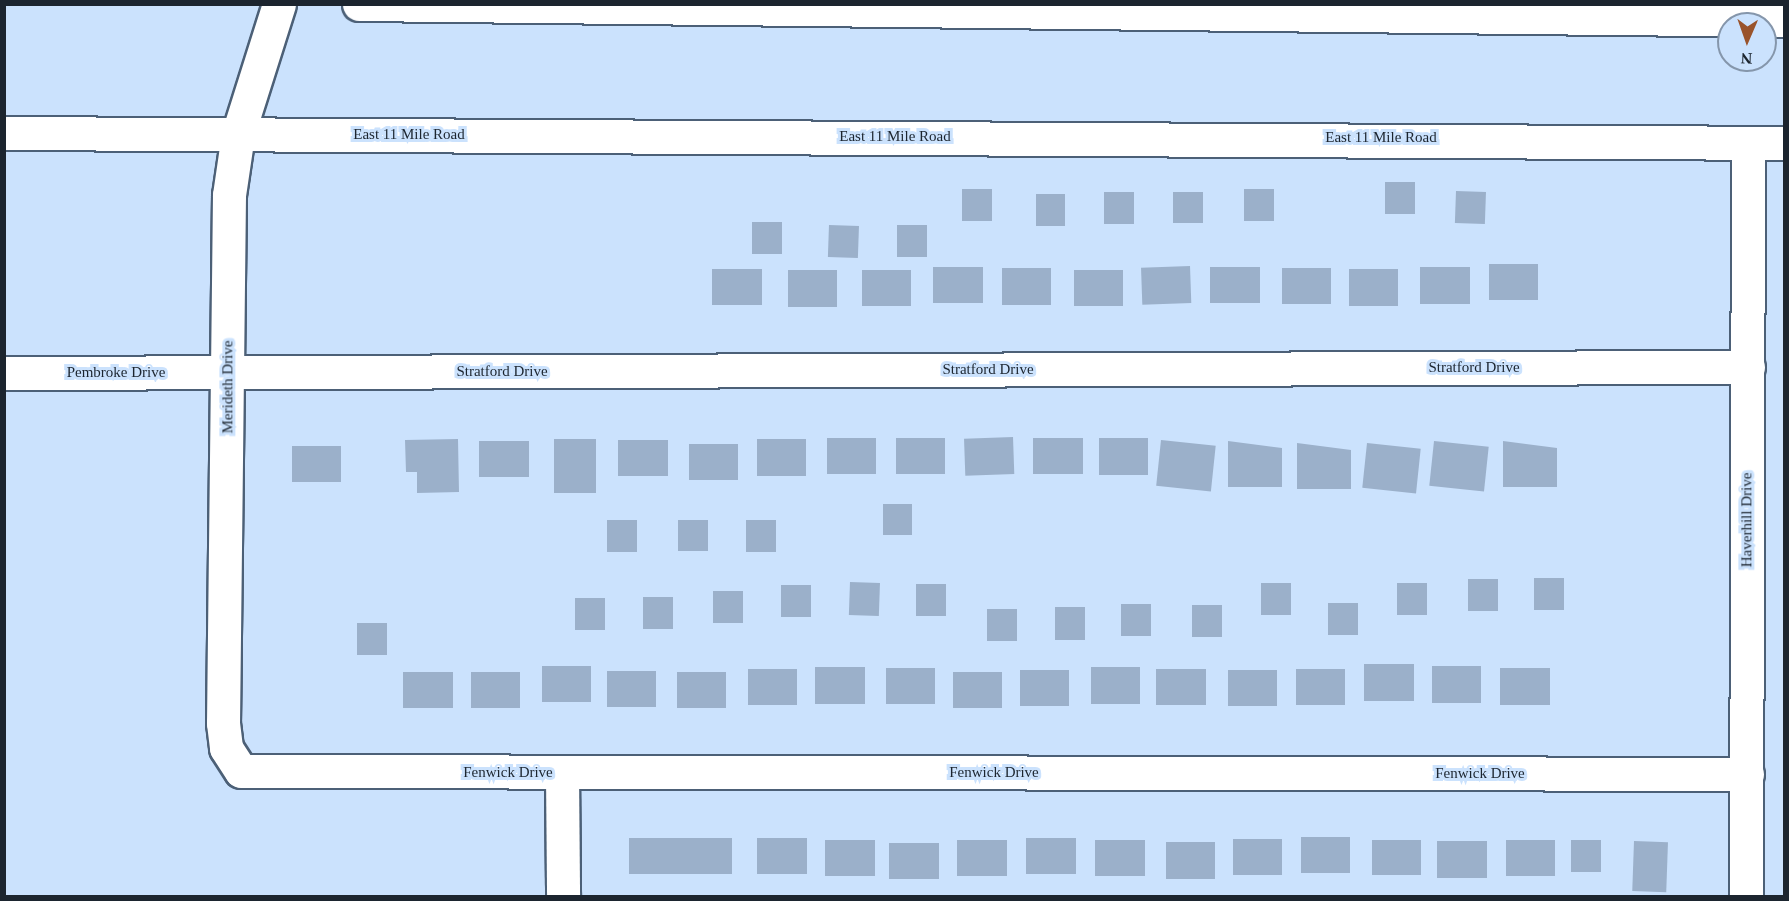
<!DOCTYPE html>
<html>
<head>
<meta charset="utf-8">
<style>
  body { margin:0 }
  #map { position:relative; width:1789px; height:901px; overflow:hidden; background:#cbe2fd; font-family:Georgia,serif }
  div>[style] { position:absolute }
  .building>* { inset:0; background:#9bb0ca; transform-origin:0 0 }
  .roads { filter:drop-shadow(2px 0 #4c6077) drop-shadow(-2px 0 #4c6077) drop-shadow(0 2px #4c6077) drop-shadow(0 -2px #4c6077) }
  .minor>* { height:33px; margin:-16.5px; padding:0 16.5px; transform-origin:16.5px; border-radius:16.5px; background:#fff }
  .major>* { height:33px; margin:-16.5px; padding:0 16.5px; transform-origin:16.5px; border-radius:16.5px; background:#fff }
  .highway>* { height:33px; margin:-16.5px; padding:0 16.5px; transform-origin:16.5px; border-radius:16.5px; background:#fff }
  span { translate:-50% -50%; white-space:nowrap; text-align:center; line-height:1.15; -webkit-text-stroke:6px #cbe2fd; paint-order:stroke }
  .street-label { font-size:15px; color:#1c252f }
  .frame { position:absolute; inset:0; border:6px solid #1c252f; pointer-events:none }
  .north { position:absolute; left:1717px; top:12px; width:60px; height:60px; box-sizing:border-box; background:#cbe2fd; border:2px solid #8596ab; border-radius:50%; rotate:182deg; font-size:16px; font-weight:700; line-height:24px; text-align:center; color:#1c252f }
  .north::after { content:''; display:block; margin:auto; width:21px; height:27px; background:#99532b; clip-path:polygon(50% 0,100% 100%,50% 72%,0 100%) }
</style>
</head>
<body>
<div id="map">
  <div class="building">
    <div style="left:1385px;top:182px;width:30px;height:32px"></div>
    <div style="left:962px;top:189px;width:30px;height:32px"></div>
    <div style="left:1244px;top:189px;width:30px;height:32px"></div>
    <div style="left:1456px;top:191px;width:30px;height:32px;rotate:2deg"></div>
    <div style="left:1104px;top:192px;width:30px;height:32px"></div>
    <div style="left:1173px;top:192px;width:30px;height:31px"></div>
    <div style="left:1036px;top:194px;width:29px;height:32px"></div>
    <div style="left:752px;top:222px;width:30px;height:32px"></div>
    <div style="left:829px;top:225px;width:30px;height:32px;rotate:2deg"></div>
    <div style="left:897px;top:225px;width:30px;height:32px"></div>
    <div style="left:1489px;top:264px;width:49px;height:36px"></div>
    <div style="left:1190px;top:266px;width:37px;height:49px;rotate:88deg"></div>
    <div style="left:983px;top:267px;width:36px;height:50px;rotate:90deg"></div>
    <div style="left:1210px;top:267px;width:50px;height:36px"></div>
    <div style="left:1420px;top:267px;width:50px;height:37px"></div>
    <div style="left:1002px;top:268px;width:49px;height:37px"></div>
    <div style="left:1282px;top:268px;width:49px;height:36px"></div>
    <div style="left:762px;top:269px;width:36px;height:50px;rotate:90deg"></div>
    <div style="left:1349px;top:269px;width:49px;height:37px"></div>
    <div style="left:788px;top:270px;width:49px;height:37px"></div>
    <div style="left:862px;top:270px;width:49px;height:36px"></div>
    <div style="left:1074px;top:270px;width:49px;height:36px"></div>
    <div style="left:1013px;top:437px;width:37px;height:49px;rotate:88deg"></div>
    <div style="left:827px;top:438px;width:49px;height:36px"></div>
    <div style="left:945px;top:438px;width:36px;height:49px;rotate:90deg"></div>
    <div style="left:1033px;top:438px;width:50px;height:36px"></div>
    <div style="left:1099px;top:438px;width:49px;height:37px"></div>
    <div style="clip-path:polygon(458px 439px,459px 492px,417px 493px,417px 472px,406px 472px,405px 440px)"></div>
    <div style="left:554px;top:439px;width:42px;height:54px"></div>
    <div style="left:757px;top:439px;width:49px;height:37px"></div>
    <div style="left:618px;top:440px;width:50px;height:36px"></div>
    <div style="left:1161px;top:440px;width:55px;height:46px;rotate:6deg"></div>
    <div style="left:479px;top:441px;width:50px;height:36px"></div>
    <div style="clip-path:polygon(1228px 441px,1282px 448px,1282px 487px,1228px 487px)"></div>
    <div style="left:1434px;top:441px;width:55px;height:45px;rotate:6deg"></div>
    <div style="clip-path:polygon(1503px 441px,1557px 448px,1557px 487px,1503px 487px)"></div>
    <div style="clip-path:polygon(1297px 443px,1351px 450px,1351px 489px,1297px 489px)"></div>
    <div style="left:1367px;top:443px;width:54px;height:45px;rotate:6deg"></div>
    <div style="left:689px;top:444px;width:49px;height:36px"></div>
    <div style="left:292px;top:446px;width:49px;height:36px"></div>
    <div style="left:883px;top:504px;width:29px;height:31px"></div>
    <div style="left:607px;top:520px;width:30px;height:32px"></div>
    <div style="left:678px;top:520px;width:30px;height:31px"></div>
    <div style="left:746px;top:520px;width:30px;height:32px"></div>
    <div style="left:1534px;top:578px;width:30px;height:32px"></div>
    <div style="left:1468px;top:579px;width:30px;height:32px"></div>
    <div style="left:850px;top:582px;width:30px;height:33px;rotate:2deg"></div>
    <div style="left:1261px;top:583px;width:30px;height:32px"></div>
    <div style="left:1397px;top:583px;width:30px;height:32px"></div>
    <div style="left:916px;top:584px;width:30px;height:32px"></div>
    <div style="left:781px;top:585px;width:30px;height:32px"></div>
    <div style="left:713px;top:591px;width:30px;height:32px"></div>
    <div style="left:643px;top:597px;width:30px;height:32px"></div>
    <div style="left:575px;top:598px;width:30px;height:32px"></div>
    <div style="left:1328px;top:603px;width:30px;height:32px"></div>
    <div style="left:1121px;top:604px;width:30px;height:32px"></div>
    <div style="left:1192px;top:605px;width:30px;height:32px"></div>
    <div style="left:1055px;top:607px;width:30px;height:33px"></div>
    <div style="left:987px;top:609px;width:30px;height:32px"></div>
    <div style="left:357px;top:623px;width:30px;height:32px"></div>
    <div style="left:1414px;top:664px;width:37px;height:50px;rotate:90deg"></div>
    <div style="left:542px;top:666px;width:49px;height:36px"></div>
    <div style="left:1432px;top:666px;width:49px;height:37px"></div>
    <div style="left:865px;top:667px;width:37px;height:50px;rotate:90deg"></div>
    <div style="left:1140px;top:667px;width:37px;height:49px;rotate:90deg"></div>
    <div style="left:886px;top:668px;width:49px;height:36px"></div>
    <div style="left:1500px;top:668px;width:50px;height:37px"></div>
    <div style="left:748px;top:669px;width:49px;height:36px"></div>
    <div style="left:1156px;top:669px;width:50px;height:36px"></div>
    <div style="left:1296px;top:669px;width:49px;height:36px"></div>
    <div style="left:1020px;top:670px;width:49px;height:36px"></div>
    <div style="left:1228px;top:670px;width:49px;height:36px"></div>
    <div style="left:607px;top:671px;width:49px;height:36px"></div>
    <div style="left:403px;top:672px;width:50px;height:36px"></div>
    <div style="left:471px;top:672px;width:49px;height:36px"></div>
    <div style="left:726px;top:672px;width:36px;height:49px;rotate:90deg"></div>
    <div style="left:953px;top:672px;width:49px;height:36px"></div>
    <div style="left:1301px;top:837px;width:49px;height:36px"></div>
    <div style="left:629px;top:838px;width:103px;height:36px"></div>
    <div style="left:807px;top:838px;width:36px;height:50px;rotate:90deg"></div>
    <div style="left:1026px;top:838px;width:50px;height:36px"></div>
    <div style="left:1233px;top:839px;width:49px;height:36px"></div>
    <div style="left:875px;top:840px;width:36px;height:50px;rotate:90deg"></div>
    <div style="left:1007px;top:840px;width:36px;height:50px;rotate:90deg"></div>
    <div style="left:1095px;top:840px;width:50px;height:36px"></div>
    <div style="left:1372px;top:840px;width:49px;height:35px"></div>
    <div style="left:1506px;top:840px;width:49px;height:36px"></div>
    <div style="left:1571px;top:840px;width:30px;height:32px"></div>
    <div style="left:1437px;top:841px;width:50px;height:37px"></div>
    <div style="left:1634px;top:841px;width:34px;height:50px;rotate:2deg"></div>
    <div style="left:1215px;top:842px;width:37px;height:49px;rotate:90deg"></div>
    <div style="left:889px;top:843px;width:50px;height:36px"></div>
  </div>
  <div class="roads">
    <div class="minor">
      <div style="left:279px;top:4px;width:136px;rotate:107.5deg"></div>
      <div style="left:238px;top:134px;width:62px;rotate:98.4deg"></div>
      <div style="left:229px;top:195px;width:528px;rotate:90.65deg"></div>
      <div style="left:223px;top:723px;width:25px;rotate:83deg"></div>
      <div style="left:226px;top:748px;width:27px;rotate:57deg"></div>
      <div style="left:241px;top:771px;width:1506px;rotate:0.11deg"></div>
      <div style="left:4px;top:373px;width:1744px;rotate:-0.2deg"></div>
      <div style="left:562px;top:773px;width:123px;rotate:89.5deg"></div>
      <div style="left:1746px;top:896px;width:753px;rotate:-89.85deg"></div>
    </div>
    <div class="major">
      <div style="left:4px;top:133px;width:1780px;rotate:0.32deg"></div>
    </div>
    <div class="highway">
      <div style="left:359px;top:4px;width:1425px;rotate:0.64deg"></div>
    </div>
  </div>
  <div class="street-label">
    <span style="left:409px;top:135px">East 11 Mile Road</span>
    <span style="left:895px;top:137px">East 11 Mile Road</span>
    <span style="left:1381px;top:138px">East 11 Mile Road</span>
    <span style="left:1474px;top:368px">Stratford Drive</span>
    <span style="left:988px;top:370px">Stratford Drive</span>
    <span style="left:502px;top:372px">Stratford Drive</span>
    <span style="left:116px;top:373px">Pembroke Drive</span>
    <span style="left:228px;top:387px;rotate:-90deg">Merideth Drive</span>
    <span style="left:1747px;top:520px;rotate:-90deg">Haverhill Drive</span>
    <span style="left:508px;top:773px">Fenwick Drive</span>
    <span style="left:994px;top:773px">Fenwick Drive</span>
    <span style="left:1480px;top:774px">Fenwick Drive</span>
  </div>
  <div class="frame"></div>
  <div class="north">N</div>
</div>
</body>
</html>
